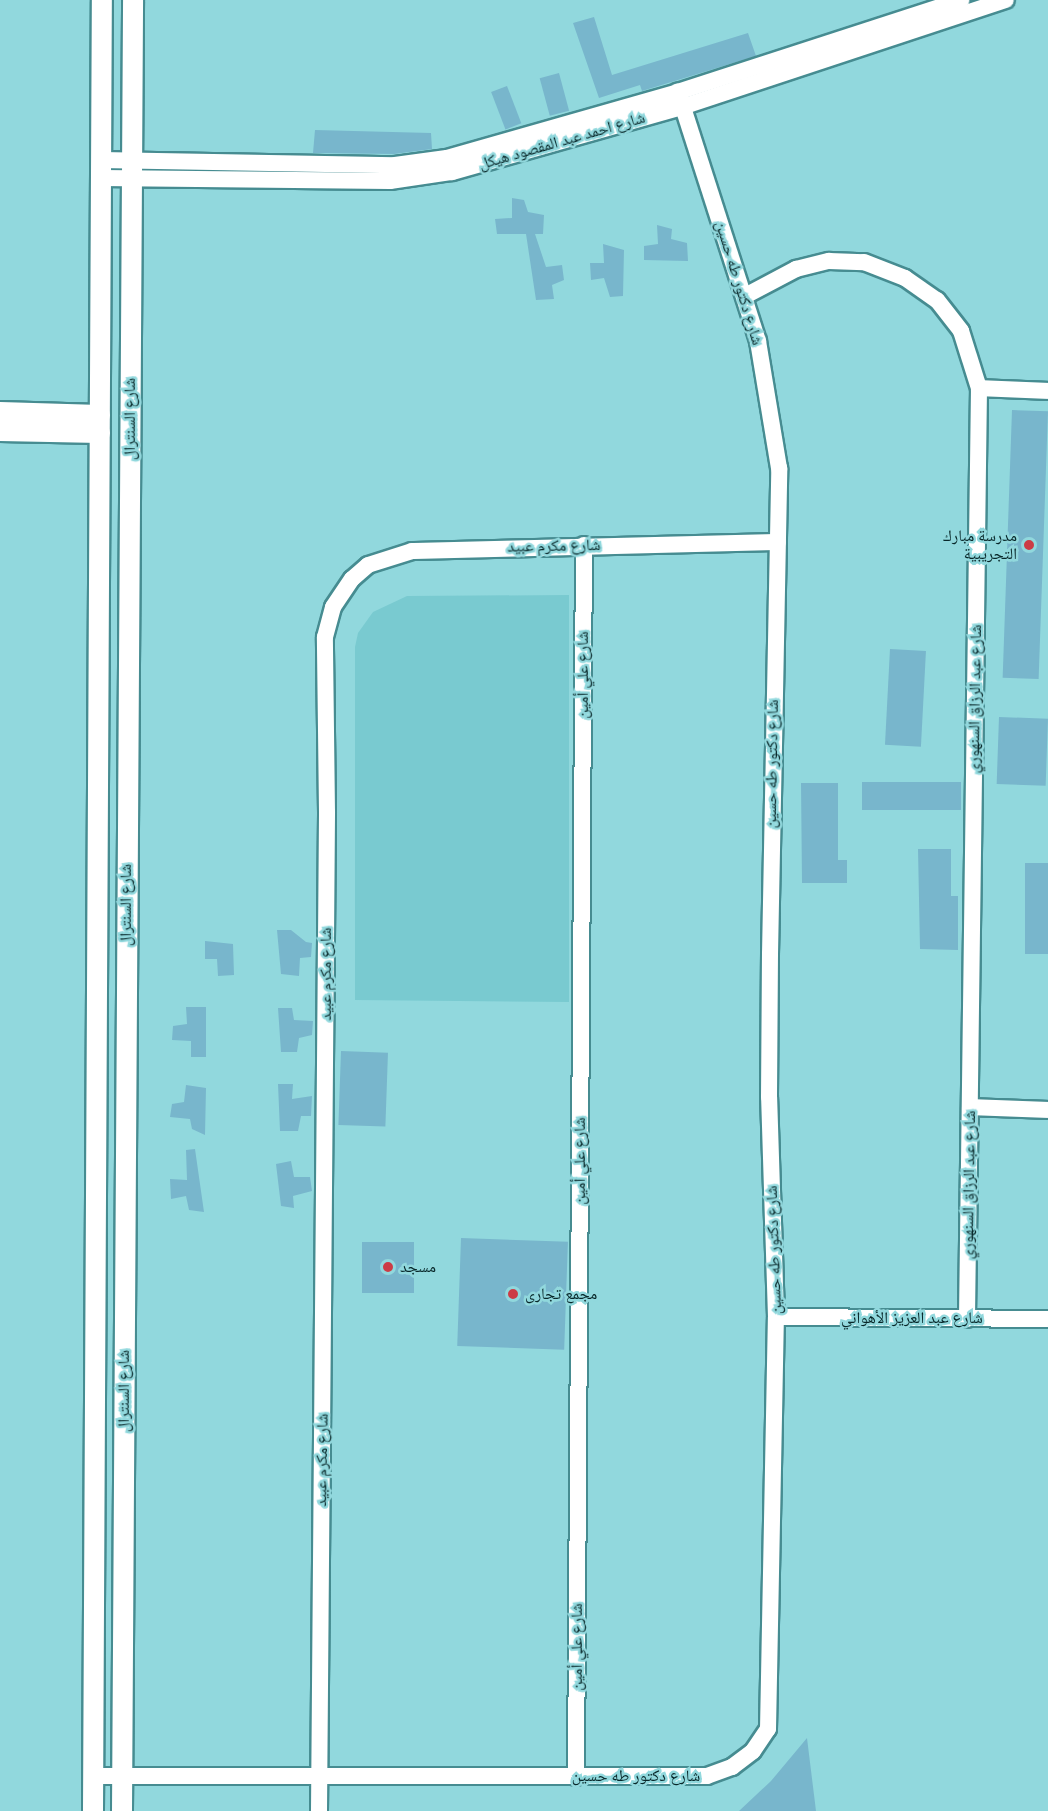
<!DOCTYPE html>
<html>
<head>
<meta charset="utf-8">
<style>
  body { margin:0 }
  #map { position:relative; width:1048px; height:1811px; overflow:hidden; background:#91d8dd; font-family:Figtree,"Noto Naskh Arabic",sans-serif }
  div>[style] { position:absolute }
  .built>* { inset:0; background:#79cad0 }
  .building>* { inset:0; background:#78b6cc; transform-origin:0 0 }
  .roads { filter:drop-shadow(2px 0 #468c91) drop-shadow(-2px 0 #468c91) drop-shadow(0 2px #468c91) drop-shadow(0 -2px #468c91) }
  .minor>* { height:16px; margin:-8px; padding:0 8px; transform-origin:8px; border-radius:8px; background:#fff }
  .tertiary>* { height:20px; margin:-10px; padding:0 10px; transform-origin:10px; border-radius:10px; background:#fff }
  .dots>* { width:16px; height:16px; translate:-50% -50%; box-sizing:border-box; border:3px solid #91d8dd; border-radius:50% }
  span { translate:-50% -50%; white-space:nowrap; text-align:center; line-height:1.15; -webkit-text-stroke:5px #91d8dd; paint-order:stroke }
  .street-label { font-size:16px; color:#082729 }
  .poi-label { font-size:16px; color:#082729 }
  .right { translate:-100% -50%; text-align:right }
  .left { translate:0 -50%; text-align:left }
</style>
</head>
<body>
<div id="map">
  <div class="built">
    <div style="clip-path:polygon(569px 595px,569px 1002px,355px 1000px,355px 647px,358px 633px,373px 612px,407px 596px)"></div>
  </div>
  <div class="building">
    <div style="clip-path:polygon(594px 17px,612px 75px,748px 33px,756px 56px,642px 91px,640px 85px,599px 98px,573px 23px)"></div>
    <div style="left:559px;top:73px;width:39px;height:20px;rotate:75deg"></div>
    <div style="left:507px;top:86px;width:40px;height:17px;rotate:69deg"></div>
    <div style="clip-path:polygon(315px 130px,431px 133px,432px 149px,394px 154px,313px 153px)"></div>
    <div style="clip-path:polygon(512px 198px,524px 200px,528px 212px,544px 215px,543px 234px,535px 234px,546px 267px,562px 265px,564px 280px,552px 285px,554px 299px,536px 300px,526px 234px,497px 234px,495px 219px,512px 218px)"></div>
    <div style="clip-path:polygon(657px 225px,672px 229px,671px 239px,687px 243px,688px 261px,644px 260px,644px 246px,658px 244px)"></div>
    <div style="clip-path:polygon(603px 244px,624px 250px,623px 296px,610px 297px,604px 278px,591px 280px,590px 263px,604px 263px)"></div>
    <div style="left:1012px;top:410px;width:36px;height:268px;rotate:2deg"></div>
    <div style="left:890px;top:649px;width:36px;height:96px;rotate:3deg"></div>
    <div style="left:999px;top:717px;width:49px;height:67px;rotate:2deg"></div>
    <div style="left:862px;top:782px;width:99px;height:28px"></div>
    <div style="clip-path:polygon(801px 783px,838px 783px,838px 860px,847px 860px,847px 883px,802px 883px)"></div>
    <div style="clip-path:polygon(918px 849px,951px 849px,951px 896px,958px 896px,958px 950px,920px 949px)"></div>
    <div style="left:1025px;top:863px;width:23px;height:91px"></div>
    <div style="clip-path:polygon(277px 930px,291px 930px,306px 942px,312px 943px,311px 957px,300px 958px,299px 976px,281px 974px)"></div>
    <div style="clip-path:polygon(205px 941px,233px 944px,234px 975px,218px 976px,217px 959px,205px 959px)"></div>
    <div style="clip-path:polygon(186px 1007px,206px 1007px,206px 1057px,191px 1057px,191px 1041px,172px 1040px,173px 1026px,187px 1024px)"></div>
    <div style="clip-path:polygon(278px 1008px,292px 1008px,294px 1020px,313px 1021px,312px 1035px,299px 1038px,297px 1052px,281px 1052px)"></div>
    <div style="left:341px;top:1051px;width:47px;height:74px;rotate:2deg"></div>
    <div style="clip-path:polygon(278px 1084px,293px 1084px,292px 1099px,312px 1096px,311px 1116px,301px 1116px,298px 1131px,280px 1131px)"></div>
    <div style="clip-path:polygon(186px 1085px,206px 1088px,205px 1135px,192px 1129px,190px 1119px,170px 1117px,172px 1104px,184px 1102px)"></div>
    <div style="clip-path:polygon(195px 1149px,204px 1212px,189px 1210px,186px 1196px,171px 1199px,170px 1179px,187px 1180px,186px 1150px)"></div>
    <div style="clip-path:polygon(291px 1161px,294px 1177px,310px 1177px,312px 1191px,293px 1196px,294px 1208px,281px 1206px,276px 1164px)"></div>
    <div style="left:461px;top:1238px;width:107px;height:108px;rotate:2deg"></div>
    <div style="left:362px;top:1242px;width:52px;height:51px"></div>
    <div style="clip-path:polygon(807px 1738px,816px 1811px,739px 1811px,771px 1781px)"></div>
  </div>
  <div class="roads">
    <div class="minor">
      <div style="left:101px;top:160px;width:294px;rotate:1deg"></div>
      <div style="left:395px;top:165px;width:52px;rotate:-7.7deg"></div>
      <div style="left:447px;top:158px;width:240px;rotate:-15.9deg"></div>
      <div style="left:678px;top:92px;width:298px;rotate:-18deg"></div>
      <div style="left:101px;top:178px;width:289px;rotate:0.6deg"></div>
      <div style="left:390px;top:181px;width:63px;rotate:-8.3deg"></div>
      <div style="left:452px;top:172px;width:239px;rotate:-15.8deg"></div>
      <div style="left:682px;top:107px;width:341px;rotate:-18.3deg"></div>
      <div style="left:745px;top:296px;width:58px;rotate:-27.9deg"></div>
      <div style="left:796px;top:269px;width:34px;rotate:-14deg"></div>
      <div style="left:829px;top:261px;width:35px;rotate:2deg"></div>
      <div style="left:864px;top:262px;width:44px;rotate:21.3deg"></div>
      <div style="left:905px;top:278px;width:39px;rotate:35deg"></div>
      <div style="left:937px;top:300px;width:39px;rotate:52deg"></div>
      <div style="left:961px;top:331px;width:60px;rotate:72.5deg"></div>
      <div style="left:979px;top:388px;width:931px;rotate:90.74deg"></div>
      <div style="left:979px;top:388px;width:69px;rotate:2.5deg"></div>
      <div style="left:970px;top:1107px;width:78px;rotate:2.2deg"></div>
      <div style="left:776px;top:1317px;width:272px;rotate:0.4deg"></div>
      <div style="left:93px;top:1776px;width:614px"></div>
      <div style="left:707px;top:1776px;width:27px;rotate:-20deg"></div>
      <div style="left:732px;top:1767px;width:26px;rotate:-37deg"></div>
      <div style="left:753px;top:1751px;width:27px;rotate:-56deg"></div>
      <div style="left:768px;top:1729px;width:412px;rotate:-88.9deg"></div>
      <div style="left:776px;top:1317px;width:220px;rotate:-91.8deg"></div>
      <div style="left:769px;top:1097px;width:143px;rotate:-89.6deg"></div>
      <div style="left:770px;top:954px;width:486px;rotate:-88.9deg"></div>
      <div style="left:779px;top:468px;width:129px;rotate:-99.4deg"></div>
      <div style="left:758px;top:341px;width:262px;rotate:-107.8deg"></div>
      <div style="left:576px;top:1777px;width:1232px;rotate:-89.63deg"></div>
      <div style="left:319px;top:1811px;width:999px;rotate:-89.54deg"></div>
      <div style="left:327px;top:812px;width:175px;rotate:-90.7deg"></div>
      <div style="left:325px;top:637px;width:31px;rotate:-75deg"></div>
      <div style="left:333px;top:607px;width:34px;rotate:-56deg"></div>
      <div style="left:352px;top:579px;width:21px;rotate:-41deg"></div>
      <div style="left:368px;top:565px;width:46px;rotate:-17.7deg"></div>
      <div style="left:412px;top:551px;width:366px;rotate:-1.4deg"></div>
    </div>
    <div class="tertiary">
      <div style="left:0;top:412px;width:100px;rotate:1.7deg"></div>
      <div style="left:0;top:431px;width:100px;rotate:1.1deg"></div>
      <div style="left:93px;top:1811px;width:1811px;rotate:-89.72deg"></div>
      <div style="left:122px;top:1811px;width:1811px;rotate:-89.65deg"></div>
    </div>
  </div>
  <div class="dots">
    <div style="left:1029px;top:545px;background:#cc3c46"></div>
    <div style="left:388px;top:1267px;background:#cc3c46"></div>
    <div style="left:513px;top:1294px;background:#cc3c46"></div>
  </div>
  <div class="street-label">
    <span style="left:562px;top:141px;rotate:-16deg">شارع احمد عبد المقصود هيكل</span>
    <span style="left:739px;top:283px;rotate:73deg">شارع دكتور طه حسين</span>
    <span style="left:130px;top:419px;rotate:-90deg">شارع السنترال</span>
    <span style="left:554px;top:546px;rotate:-1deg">شارع مكرم عبيد</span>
    <span style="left:583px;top:675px;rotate:-90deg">شارع علي أمين</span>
    <span style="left:975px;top:699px;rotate:-89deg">شارع عبد الرزاق السنهوري</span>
    <span style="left:772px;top:764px;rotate:-89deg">شارع دكتور طه حسين</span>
    <span style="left:126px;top:905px;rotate:-90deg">شارع السنترال</span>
    <span style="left:326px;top:974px;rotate:-90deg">شارع مكرم عبيد</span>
    <span style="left:580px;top:1161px;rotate:-90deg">شارع علي أمين</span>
    <span style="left:969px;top:1185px;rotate:-89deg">شارع عبد الرزاق السنهوري</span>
    <span style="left:774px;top:1250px;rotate:-92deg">شارع دكتور طه حسين</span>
    <span style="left:912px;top:1318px">شارع عبد العزيز الأهواني</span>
    <span style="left:124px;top:1391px;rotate:-90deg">شارع السنترال</span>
    <span style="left:322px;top:1460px;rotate:-89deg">شارع مكرم عبيد</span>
    <span style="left:577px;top:1647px;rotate:-90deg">شارع علي أمين</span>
    <span style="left:636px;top:1776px">شارع دكتور طه حسين</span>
  </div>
  <div class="poi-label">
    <span class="right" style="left:1017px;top:545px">مدرسة مبارك<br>التجريبية</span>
    <span class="left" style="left:400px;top:1267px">مسجد</span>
    <span class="left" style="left:525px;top:1294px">مجمع تجارى</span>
  </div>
</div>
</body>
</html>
